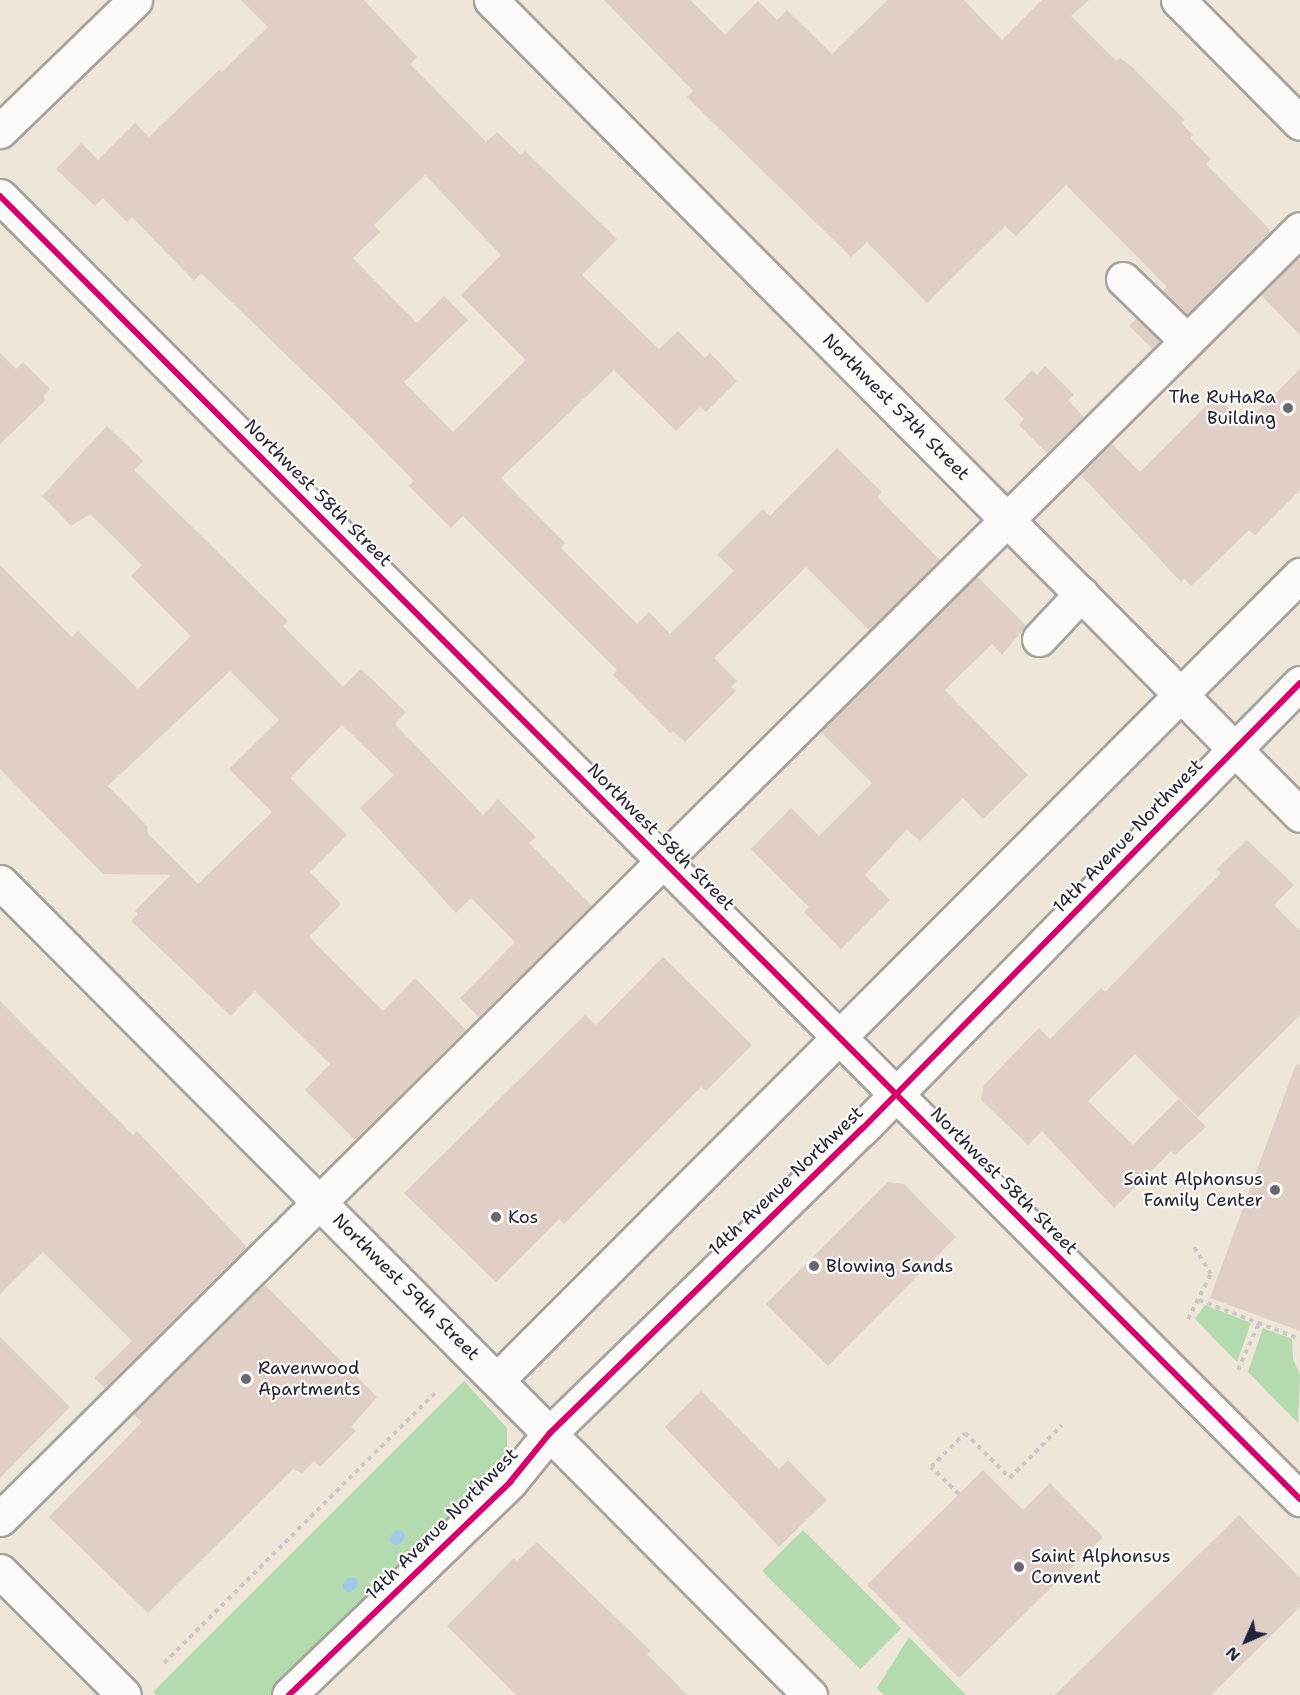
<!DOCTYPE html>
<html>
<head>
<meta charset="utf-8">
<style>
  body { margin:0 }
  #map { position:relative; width:1300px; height:1695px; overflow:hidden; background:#eee6d9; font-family:"Shantell Sans",sans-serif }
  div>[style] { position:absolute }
  .green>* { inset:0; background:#b6daaf; transform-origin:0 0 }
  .stream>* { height:12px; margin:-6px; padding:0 6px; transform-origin:6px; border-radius:6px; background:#a1c7ea }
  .building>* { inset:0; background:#dfcfc6; transform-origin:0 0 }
  .path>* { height:4px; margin-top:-2px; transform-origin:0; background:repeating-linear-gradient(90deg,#cac8c8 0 4.5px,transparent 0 9px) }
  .roads { filter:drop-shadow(2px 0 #a6a29e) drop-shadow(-2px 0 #a6a29e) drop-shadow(0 2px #a6a29e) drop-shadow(0 -2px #a6a29e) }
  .minor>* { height:33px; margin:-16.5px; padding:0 16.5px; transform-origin:16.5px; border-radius:16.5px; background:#fcfbf9 }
  .cycleway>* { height:6px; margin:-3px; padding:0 3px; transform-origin:3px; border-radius:3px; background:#d6006c }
  .dots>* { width:16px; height:16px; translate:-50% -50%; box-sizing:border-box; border:3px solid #fdfcf7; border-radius:50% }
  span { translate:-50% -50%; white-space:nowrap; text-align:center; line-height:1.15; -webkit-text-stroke:4.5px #fdfcf7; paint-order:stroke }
  .poi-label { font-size:18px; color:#22223b }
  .right { translate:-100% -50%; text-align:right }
  .left { translate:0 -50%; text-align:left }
  .street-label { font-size:18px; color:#22223b }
  .north { position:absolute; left:1216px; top:1611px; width:60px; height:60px; -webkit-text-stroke:4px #fdfcf7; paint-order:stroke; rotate:225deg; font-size:16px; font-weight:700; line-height:24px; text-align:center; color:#22223b }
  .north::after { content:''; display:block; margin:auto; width:21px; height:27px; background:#22223b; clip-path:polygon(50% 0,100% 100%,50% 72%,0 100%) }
</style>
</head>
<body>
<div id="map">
  <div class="green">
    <div style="clip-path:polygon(1205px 1305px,1251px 1323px,1237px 1362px,1195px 1319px)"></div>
    <div style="clip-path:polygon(1263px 1328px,1292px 1339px,1293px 1359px,1300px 1375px,1298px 1423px,1248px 1372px)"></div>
    <div style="clip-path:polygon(464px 1381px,507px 1428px,507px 1454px,499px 1465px,270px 1695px,156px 1695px,153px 1692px)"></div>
    <div style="left:803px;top:1530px;width:139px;height:58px;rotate:45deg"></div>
    <div style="clip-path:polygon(909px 1637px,966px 1695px,884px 1695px,877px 1688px)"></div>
  </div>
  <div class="stream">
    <div style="left:396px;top:1539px;width:4px;rotate:-45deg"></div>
    <div style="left:349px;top:1586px;width:4px;rotate:-45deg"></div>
  </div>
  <div class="building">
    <div style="clip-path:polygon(evenodd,241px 0,364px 0,417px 57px,410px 64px,486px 142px,497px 132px,521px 155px,525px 151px,617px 239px,582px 275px,659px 349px,678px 331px,705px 358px,710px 353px,737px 381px,706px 412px,700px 407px,676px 431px,614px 370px,501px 478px,565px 543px,561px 548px,637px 624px,649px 612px,670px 634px,734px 571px,717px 555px,763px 509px,770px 516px,837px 448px,882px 492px,877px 497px,940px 560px,869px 630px,806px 567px,714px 658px,737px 681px,731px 687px,736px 691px,685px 742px,673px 731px,671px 734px,613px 675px,617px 670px,463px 516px,451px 528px,409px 486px,414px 481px,355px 421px,201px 273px,194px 281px,132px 217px,127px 222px,103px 198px,95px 206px,56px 169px,81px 143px,98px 160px,135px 123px,149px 137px,219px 70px,222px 72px,268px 27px,241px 0,425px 175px,501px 255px,461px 295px,526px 360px,453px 432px,404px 382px,468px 320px,444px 296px,417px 323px,353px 258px,380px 232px,374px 225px,425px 175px)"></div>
    <div style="clip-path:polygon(604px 0,690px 0,725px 35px,758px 1px,777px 20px,787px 10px,832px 54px,888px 0,964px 0,1002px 40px,1042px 0,1089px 0,1071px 16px,1116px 61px,1120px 58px,1132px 67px,1185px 120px,1181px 123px,1193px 135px,1190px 138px,1211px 159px,1206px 164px,1271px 231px,1187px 315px,1163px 291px,1167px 287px,1066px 185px,1016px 236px,1005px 226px,927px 303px,867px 242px,851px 257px,687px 97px,693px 91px)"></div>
    <div style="clip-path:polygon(1298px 258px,1300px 260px,1300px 335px,1261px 295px)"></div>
    <div style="left:1137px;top:318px;width:33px;height:11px;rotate:45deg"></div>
    <div style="clip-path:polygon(0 353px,16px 369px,23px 362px,50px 389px,43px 396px,46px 400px,0 444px)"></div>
    <div style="clip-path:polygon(1045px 366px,1074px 395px,1068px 400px,1084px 417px,1047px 453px,1019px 425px,1024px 419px,1004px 399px,1032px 370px,1037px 375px)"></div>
    <div style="clip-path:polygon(1300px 369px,1300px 490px,1255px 535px,1249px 530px,1191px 586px,1184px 578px,1181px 582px,1080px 474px,1111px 443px,1140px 472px,1216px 396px,1244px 424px)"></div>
    <div style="clip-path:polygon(evenodd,107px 426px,143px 461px,134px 470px,288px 621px,283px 626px,343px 687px,361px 669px,406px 712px,395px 724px,483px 815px,498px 799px,536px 837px,529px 843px,592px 906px,479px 1017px,460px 998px,515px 942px,471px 898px,456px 913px,360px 808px,394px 775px,342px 725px,290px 778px,347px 835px,310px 872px,341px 904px,309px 937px,383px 1011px,415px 978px,466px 1030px,355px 1140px,305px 1090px,330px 1064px,255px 991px,231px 1016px,131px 921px,138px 914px,135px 911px,171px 875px,103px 874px,0 769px,0 565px,72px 637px,78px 631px,138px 689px,191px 636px,131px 576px,142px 565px,90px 514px,71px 526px,42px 496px,107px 426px,230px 671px,279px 720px,229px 769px,272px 812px,198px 884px,148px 834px,147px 826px,108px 786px,230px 671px)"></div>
    <div style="clip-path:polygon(977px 576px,1026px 626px,1002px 655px,992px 644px,945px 690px,1028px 775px,983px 819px,963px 798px,920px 841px,907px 829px,865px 875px,890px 900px,841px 949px,804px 912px,809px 907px,751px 849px,791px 808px,819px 836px,872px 783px,820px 731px)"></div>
    <div style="clip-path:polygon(1247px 840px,1294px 885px,1274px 905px,1300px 931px,1300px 1015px,1198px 1117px,1135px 1054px,1088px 1101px,1133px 1145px,1179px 1099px,1206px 1127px,1175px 1155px,1171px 1151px,1114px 1208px,1042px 1131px,1028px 1145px,981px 1100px,984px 1085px,1039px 1028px,1050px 1039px,1101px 988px,1105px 992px,1221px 873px,1217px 869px)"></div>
    <div style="clip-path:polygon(663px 957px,752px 1045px,706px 1091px,701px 1087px,564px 1224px,559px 1219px,496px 1282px,404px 1193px,585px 1015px,596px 1025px)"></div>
    <div style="clip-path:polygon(0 1001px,133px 1135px,137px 1131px,247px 1247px,105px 1388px,94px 1378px,132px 1341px,43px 1252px,0 1294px)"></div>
    <div style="clip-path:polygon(1296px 1064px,1300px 1065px,1300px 1331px,1210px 1298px)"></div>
    <div style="clip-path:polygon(888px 1182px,904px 1184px,956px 1237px,828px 1366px,766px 1304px)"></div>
    <div style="clip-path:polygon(264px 1284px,377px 1397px,351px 1427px,356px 1431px,320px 1467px,314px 1461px,302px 1473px,293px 1469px,148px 1613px,49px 1517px,142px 1422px,133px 1414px)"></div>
    <div style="clip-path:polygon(0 1337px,70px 1407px,0 1478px)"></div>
    <div style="clip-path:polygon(701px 1391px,779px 1469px,788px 1460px,827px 1500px,779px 1547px,665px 1427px)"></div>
    <div style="clip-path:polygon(983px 1470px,1023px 1510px,1050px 1483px,1103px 1537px,959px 1678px,867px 1585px)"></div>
    <div style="clip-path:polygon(1239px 1515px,1300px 1578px,1300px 1607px,1211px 1695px,1055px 1695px)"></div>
    <div style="clip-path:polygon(537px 1542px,651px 1651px,647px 1654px,687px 1695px,516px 1695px,447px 1626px,514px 1558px,517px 1561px)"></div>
  </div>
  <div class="path">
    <div style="left:1199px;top:1300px;width:108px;rotate:21.1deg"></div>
    <div style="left:1188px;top:1319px;width:51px;rotate:-62.9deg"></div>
    <div style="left:1211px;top:1274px;width:36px;rotate:-122deg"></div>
    <div style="left:1238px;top:1370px;width:51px;rotate:-65.9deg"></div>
    <div style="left:959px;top:1494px;width:39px;rotate:-136deg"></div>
    <div style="left:931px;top:1467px;width:48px;rotate:-45deg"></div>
    <div style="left:965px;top:1433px;width:64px;rotate:45deg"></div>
    <div style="left:1010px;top:1478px;width:74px;rotate:-45.5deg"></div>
    <div style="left:164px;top:1663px;width:387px;rotate:-44.9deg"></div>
  </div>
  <div class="roads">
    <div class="minor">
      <div style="left:491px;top:0;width:1148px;rotate:45.21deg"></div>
      <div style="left:1178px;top:0;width:173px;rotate:45.2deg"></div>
      <div style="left:0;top:131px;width:188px;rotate:-44.1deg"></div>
      <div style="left:0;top:196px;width:1841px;rotate:45.07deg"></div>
      <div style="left:1123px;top:279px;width:89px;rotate:44.1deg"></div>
      <div style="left:1039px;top:639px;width:62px;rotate:-47deg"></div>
      <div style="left:0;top:882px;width:1148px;rotate:45.11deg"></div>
      <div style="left:498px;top:1379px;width:1136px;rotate:-45.07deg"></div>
      <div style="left:0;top:1519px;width:1831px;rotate:-44.78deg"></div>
      <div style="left:0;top:1571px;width:175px;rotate:45deg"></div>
      <div style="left:289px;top:1695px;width:307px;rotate:-43.9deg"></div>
      <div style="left:510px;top:1482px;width:63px;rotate:-50.8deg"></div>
      <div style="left:550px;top:1433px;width:436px;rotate:-44.3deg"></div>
      <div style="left:862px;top:1129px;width:625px;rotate:-45.52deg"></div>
    </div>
  </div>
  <div class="cycleway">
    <div style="left:0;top:196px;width:1841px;rotate:45.07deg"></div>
    <div style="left:289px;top:1695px;width:307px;rotate:-43.9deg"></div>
    <div style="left:510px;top:1482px;width:63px;rotate:-50.8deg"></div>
    <div style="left:550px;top:1433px;width:436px;rotate:-44.3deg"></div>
    <div style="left:862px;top:1129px;width:625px;rotate:-45.52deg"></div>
  </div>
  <div class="dots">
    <div style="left:1288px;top:408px;background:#696772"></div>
    <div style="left:1275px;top:1190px;background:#696772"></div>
    <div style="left:496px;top:1217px;background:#696772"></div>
    <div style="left:814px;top:1266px;background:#696772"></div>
    <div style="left:246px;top:1379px;background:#696772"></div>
    <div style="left:1019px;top:1567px;background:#696772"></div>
  </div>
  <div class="poi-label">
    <span class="right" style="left:1276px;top:408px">The RuHaRa<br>Building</span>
    <span class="right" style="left:1263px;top:1190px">Saint Alphonsus<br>Family Center</span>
    <span class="left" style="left:508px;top:1217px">Kos</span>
    <span class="left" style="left:826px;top:1266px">Blowing Sands</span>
    <span class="left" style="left:258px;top:1379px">Ravenwood<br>Apartments</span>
    <span class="left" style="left:1031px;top:1567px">Saint Alphonsus<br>Convent</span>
  </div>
  <div class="street-label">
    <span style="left:896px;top:407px;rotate:45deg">Northwest 57th Street</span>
    <span style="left:318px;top:493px;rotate:45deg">Northwest 58th Street</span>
    <span style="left:1128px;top:836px;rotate:-46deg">14th Avenue Northwest</span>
    <span style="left:661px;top:837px;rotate:45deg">Northwest 58th Street</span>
    <span style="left:786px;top:1181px;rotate:-44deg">14th Avenue Northwest</span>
    <span style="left:1004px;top:1181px;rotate:45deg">Northwest 58th Street</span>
    <span style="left:406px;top:1287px;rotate:45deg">Northwest 59th Street</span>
    <span style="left:442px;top:1524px;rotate:-45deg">14th Avenue Northwest</span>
  </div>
  <div class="north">N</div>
</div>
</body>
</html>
